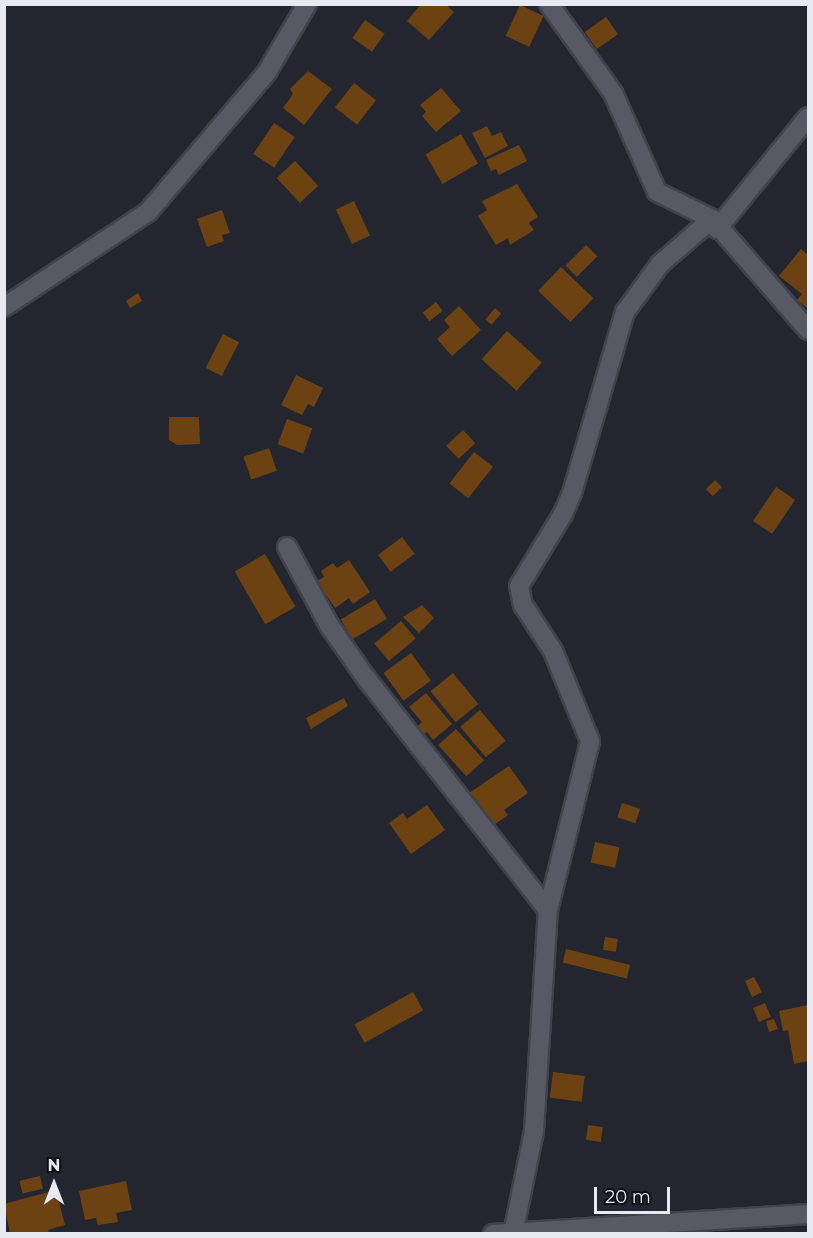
<!DOCTYPE html>
<html>
<head>
<meta charset="utf-8">
<style>
  body { margin:0 }
  #map { position:relative; width:813px; height:1238px; overflow:hidden; background:#23252f; font-family:Montserrat,sans-serif }
  div>[style] { position:absolute }
  .building>* { inset:0; background:#6d4212; transform-origin:0 0 }
  .roads { filter:drop-shadow(2px 0 #41434b) drop-shadow(-2px 0 #41434b) drop-shadow(0 2px #41434b) drop-shadow(0 -2px #41434b) }
  .minor>* { height:18px; margin:-9px; padding:0 9px; transform-origin:9px; border-radius:9px; background:#575965 }
  span { translate:-50% -50%; white-space:nowrap; text-align:center; line-height:1.15; -webkit-text-stroke:4.5px #0d0e13; paint-order:stroke }
  .frame { position:absolute; inset:0; border:6px solid #e9eaf1; pointer-events:none }
  .north { position:absolute; left:24px; top:1154px; width:60px; height:60px; -webkit-text-stroke:4px #0d0e13; paint-order:stroke; rotate:0deg; font-size:16px; font-weight:700; line-height:24px; text-align:center; color:#e9eaf1 }
  .north::after { content:''; display:block; margin:auto; width:21px; height:27px; background:#e9eaf1; clip-path:polygon(50% 0,100% 100%,50% 72%,0 100%) }
  .scale { position:absolute; left:594px; top:1187px; width:76px; height:27px; box-sizing:border-box; border:3px solid #e9eaf1; border-top:0; padding-left:8px; font-size:18px; line-height:21px; white-space:nowrap; color:#e9eaf1; -webkit-text-stroke:4px #0d0e13; paint-order:stroke }
</style>
</head>
<body>
<div id="map">
  <div class="building">
    <div style="clip-path:polygon(421px 4px,445px 4px,454px 12px,429px 40px,407px 21px)"></div>
    <div style="left:520px;top:5px;width:26px;height:34px;rotate:25deg"></div>
    <div style="left:606px;top:17px;width:21px;height:26px;rotate:55deg"></div>
    <div style="left:365px;top:20px;width:24px;height:22px;rotate:35deg"></div>
    <div style="clip-path:polygon(308px 71px,332px 89px,304px 125px,283px 108px,293px 94px,290px 89px)"></div>
    <div style="left:354px;top:83px;width:28px;height:31px;rotate:38deg"></div>
    <div style="clip-path:polygon(441px 88px,461px 111px,436px 132px,422px 116px,426px 112px,420px 105px)"></div>
    <div style="left:274px;top:123px;width:25px;height:37px;rotate:34deg"></div>
    <div style="clip-path:polygon(487px 126px,492px 136px,501px 132px,508px 146px,485px 158px,472px 133px)"></div>
    <div style="left:461px;top:134px;width:34px;height:41px;rotate:60deg"></div>
    <div style="clip-path:polygon(519px 145px,527px 161px,499px 175px,496px 169px,491px 171px,486px 160px)"></div>
    <div style="left:295px;top:161px;width:34px;height:25px;rotate:47deg"></div>
    <div style="clip-path:polygon(517px 184px,538px 217px,529px 223px,534px 230px,510px 245px,508px 238px,496px 245px,478px 216px,487px 210px,482px 201px)"></div>
    <div style="left:354px;top:201px;width:38px;height:20px;rotate:65deg"></div>
    <div style="clip-path:polygon(222px 210px,230px 233px,222px 235px,224px 241px,207px 247px,197px 219px)"></div>
    <div style="left:586px;top:245px;width:16px;height:29px;rotate:45deg"></div>
    <div style="clip-path:polygon(801px 249px,808px 255px,808px 309px,797px 300px,802px 294px,779px 276px)"></div>
    <div style="left:561px;top:267px;width:45px;height:33px;rotate:44deg"></div>
    <div style="clip-path:polygon(138px 293px,142px 301px,130px 308px,126px 301px)"></div>
    <div style="left:436px;top:302px;width:11px;height:17px;rotate:52deg"></div>
    <div style="clip-path:polygon(459px 306px,481px 330px,452px 356px,437px 339px,450px 327px,444px 320px)"></div>
    <div style="left:495px;top:308px;width:8px;height:15px;rotate:40deg"></div>
    <div style="left:507px;top:331px;width:47px;height:38px;rotate:42deg"></div>
    <div style="left:223px;top:334px;width:18px;height:38px;rotate:27deg"></div>
    <div style="clip-path:polygon(296px 375px,323px 388px,314px 407px,308px 404px,302px 415px,281px 405px)"></div>
    <div style="clip-path:polygon(169px 417px,199px 417px,200px 444px,177px 445px,169px 440px)"></div>
    <div style="left:287px;top:419px;width:27px;height:27px;rotate:20deg"></div>
    <div style="left:463px;top:430px;width:18px;height:23px;rotate:47deg"></div>
    <div style="left:269px;top:448px;width:24px;height:27px;rotate:71deg"></div>
    <div style="left:474px;top:452px;width:24px;height:40px;rotate:38deg"></div>
    <div style="left:715px;top:480px;width:10px;height:13px;rotate:45deg"></div>
    <div style="left:776px;top:487px;width:23px;height:41px;rotate:34deg"></div>
    <div style="left:402px;top:537px;width:21px;height:30px;rotate:53deg"></div>
    <div style="left:265px;top:554px;width:61px;height:35px;rotate:60deg"></div>
    <div style="clip-path:polygon(349px 560px,370px 592px,353px 604px,349px 598px,335px 608px,317px 581px,324px 577px,321px 571px,333px 563px,337px 568px)"></div>
    <div style="left:375px;top:599px;width:23px;height:40px;rotate:59deg"></div>
    <div style="clip-path:polygon(422px 605px,434px 618px,419px 633px,403px 617px)"></div>
    <div style="left:401px;top:621px;width:23px;height:35px;rotate:50deg"></div>
    <div style="left:411px;top:653px;width:34px;height:34px;rotate:54deg"></div>
    <div style="left:453px;top:673px;width:40px;height:29px;rotate:51deg"></div>
    <div style="clip-path:polygon(426px 693px,452px 724px,433px 740px,427px 732px,421px 737px,414px 729px,422px 722px,409px 707px)"></div>
    <div style="clip-path:polygon(344px 698px,348px 706px,311px 729px,306px 718px)"></div>
    <div style="left:480px;top:710px;width:40px;height:26px;rotate:50deg"></div>
    <div style="left:456px;top:729px;width:42px;height:24px;rotate:48deg"></div>
    <div style="clip-path:polygon(509px 766px,528px 793px,504px 810px,508px 815px,491px 827px,469px 793px)"></div>
    <div style="left:622px;top:803px;width:19px;height:15px;rotate:18deg"></div>
    <div style="clip-path:polygon(427px 805px,445px 830px,411px 854px,389px 823px,403px 813px,407px 819px)"></div>
    <div style="left:595px;top:842px;width:25px;height:21px;rotate:12deg"></div>
    <div style="left:605px;top:937px;width:13px;height:13px;rotate:9deg"></div>
    <div style="left:566px;top:949px;width:66px;height:14px;rotate:14deg"></div>
    <div style="clip-path:polygon(754px 977px,762px 992px,752px 997px,745px 981px)"></div>
    <div style="left:413px;top:992px;width:21px;height:67px;rotate:61deg"></div>
    <div style="left:765px;top:1003px;width:15px;height:13px;rotate:67deg"></div>
    <div style="clip-path:polygon(808px 1005px,808px 1061px,794px 1064px,788px 1030px,783px 1031px,779px 1011px)"></div>
    <div style="clip-path:polygon(774px 1019px,778px 1029px,769px 1032px,766px 1021px)"></div>
    <div style="left:553px;top:1072px;width:32px;height:26px;rotate:7deg"></div>
    <div style="left:588px;top:1125px;width:15px;height:15px;rotate:8deg"></div>
    <div style="left:40px;top:1176px;width:13px;height:21px;rotate:77deg"></div>
    <div style="clip-path:polygon(126px 1181px,132px 1210px,116px 1213px,118px 1222px,98px 1225px,96px 1218px,85px 1220px,79px 1191px)"></div>
    <div style="clip-path:polygon(56px 1190px,65px 1225px,48px 1230px,49px 1234px,10px 1234px,4px 1204px)"></div>
  </div>
  <div class="roads">
    <div class="minor">
      <div style="left:549px;top:4px;width:110px;rotate:54.3deg"></div>
      <div style="left:613px;top:93px;width:108px;rotate:66deg"></div>
      <div style="left:657px;top:192px;width:61px;rotate:26.1deg"></div>
      <div style="left:717px;top:229px;width:144px;rotate:-50.9deg"></div>
      <div style="left:4px;top:307px;width:173px;rotate:-33.4deg"></div>
      <div style="left:148px;top:212px;width:184px;rotate:-49.6deg"></div>
      <div style="left:267px;top:72px;width:79px;rotate:-59.5deg"></div>
      <div style="left:287px;top:547px;width:89px;rotate:61.7deg"></div>
      <div style="left:329px;top:625px;width:65px;rotate:55.1deg"></div>
      <div style="left:366px;top:678px;width:295px;rotate:51.9deg"></div>
      <div style="left:493px;top:1234px;width:316px;rotate:-3.6deg"></div>
      <div style="left:513px;top:1234px;width:105px;rotate:-78.5deg"></div>
      <div style="left:534px;top:1131px;width:221px;rotate:-86.4deg"></div>
      <div style="left:548px;top:910px;width:174px;rotate:-76deg"></div>
      <div style="left:590px;top:741px;width:97px;rotate:-112.3deg"></div>
      <div style="left:553px;top:651px;width:55px;rotate:-123.1deg"></div>
      <div style="left:523px;top:605px;width:19px;rotate:-102deg"></div>
      <div style="left:519px;top:586px;width:84px;rotate:-58.6deg"></div>
      <div style="left:563px;top:514px;width:23px;rotate:-67deg"></div>
      <div style="left:572px;top:493px;width:189px;rotate:-73.7deg"></div>
      <div style="left:625px;top:312px;width:59px;rotate:-53.9deg"></div>
      <div style="left:660px;top:264px;width:69px;rotate:-40.9deg"></div>
      <div style="left:712px;top:219px;width:147px;rotate:49.1deg"></div>
    </div>
  </div>
  <div class="frame"></div>
  <div class="north">N</div>
  <div class="scale">20 m</div>
</div>
</body>
</html>
